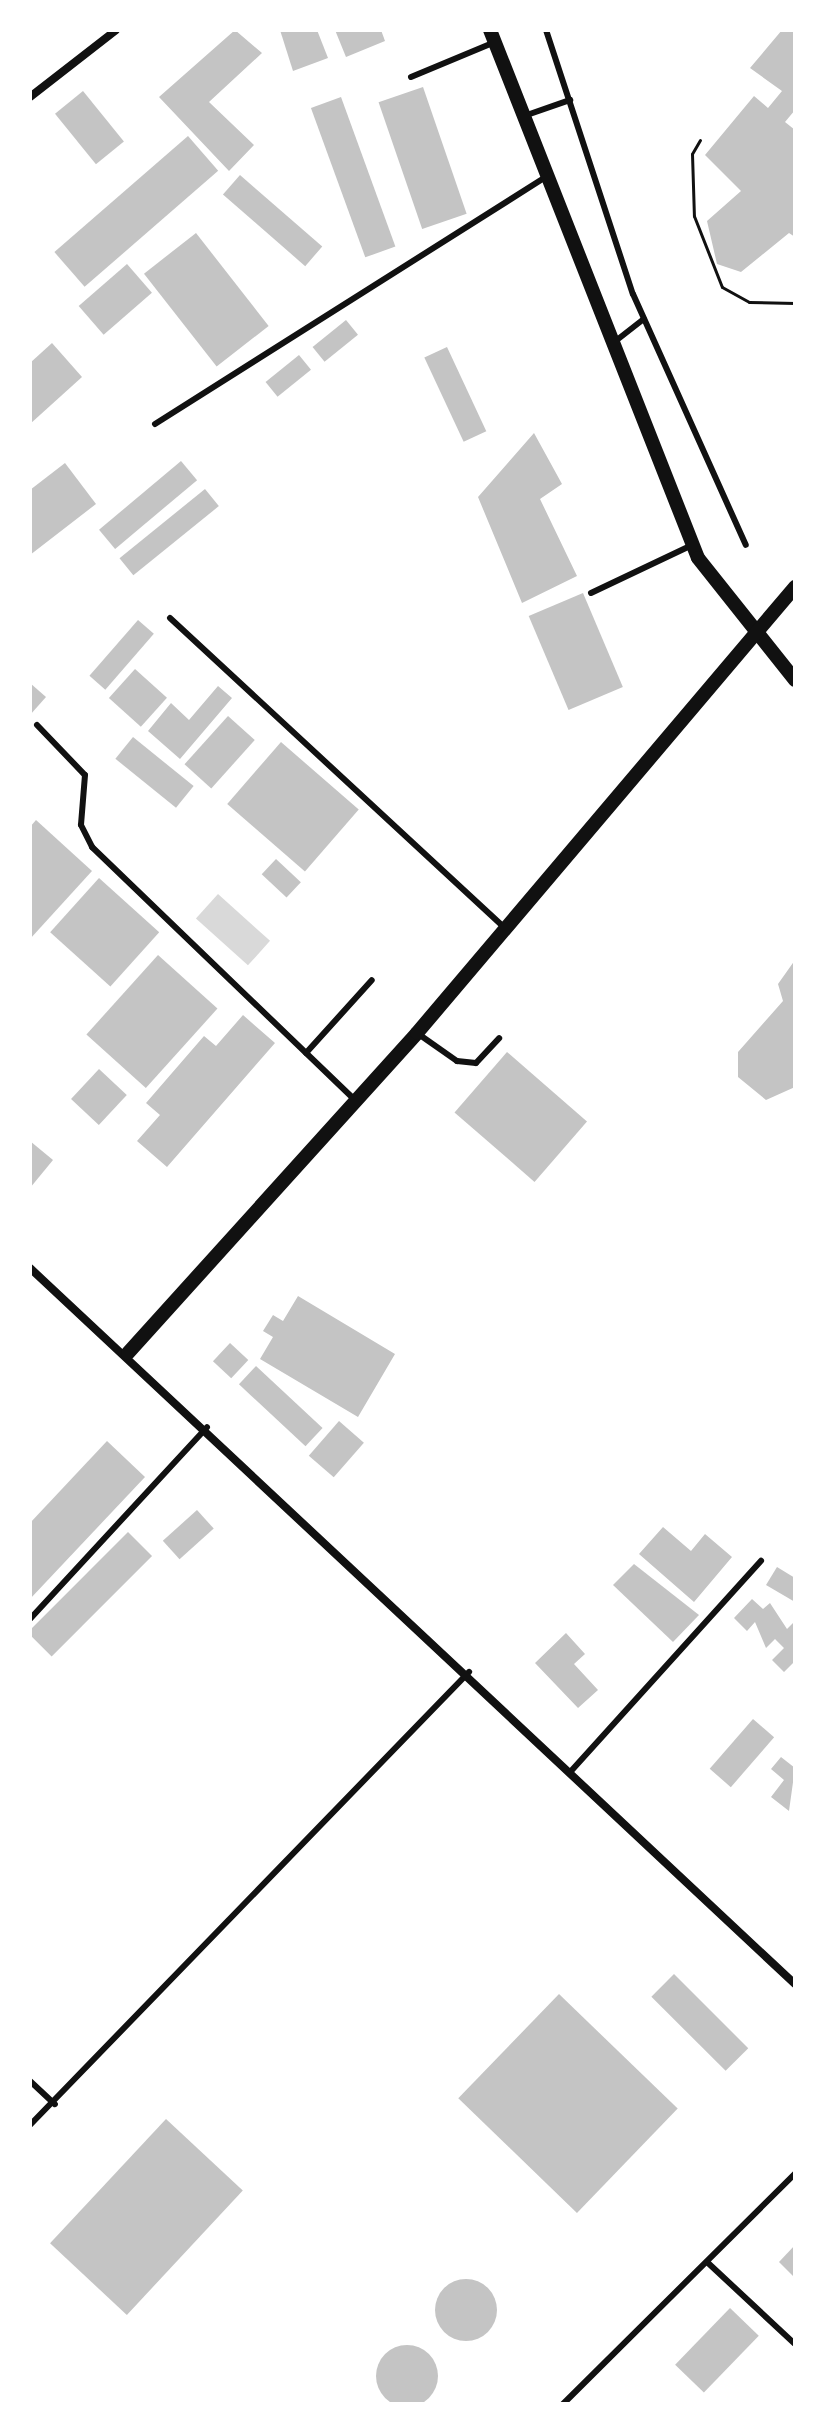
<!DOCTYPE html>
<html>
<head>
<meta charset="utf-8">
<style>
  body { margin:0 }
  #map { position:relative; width:825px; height:2434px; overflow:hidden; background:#fff; font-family:Commissioner,sans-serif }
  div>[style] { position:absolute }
  .water>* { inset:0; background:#d9d9d9; transform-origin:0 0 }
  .building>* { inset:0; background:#c4c4c4; transform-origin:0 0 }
  .round { border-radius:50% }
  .path>* { height:3px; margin:-1.5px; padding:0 1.5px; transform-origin:1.5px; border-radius:1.5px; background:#111 }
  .service>* { height:6px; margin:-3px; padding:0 3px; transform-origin:3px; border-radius:3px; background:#111 }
  .minor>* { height:8px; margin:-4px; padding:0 4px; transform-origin:4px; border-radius:4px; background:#111 }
  .tertiary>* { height:14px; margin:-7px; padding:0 7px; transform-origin:7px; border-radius:7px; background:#111 }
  span { translate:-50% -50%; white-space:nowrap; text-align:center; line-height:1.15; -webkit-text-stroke:6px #fff; paint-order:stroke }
  .frame { position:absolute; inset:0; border:32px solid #fff; pointer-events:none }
</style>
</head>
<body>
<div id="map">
  <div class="water">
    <div style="left:218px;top:894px;width:70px;height:33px;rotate:42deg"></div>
  </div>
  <div class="building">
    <div style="clip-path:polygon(235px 30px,262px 53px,209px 102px,254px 145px,229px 171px,159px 97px)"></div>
    <div style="clip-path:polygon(280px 30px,317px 30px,328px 58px,293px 71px)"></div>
    <div style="clip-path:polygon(335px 30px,381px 30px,385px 41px,346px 57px)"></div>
    <div style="clip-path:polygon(782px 30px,795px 30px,795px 110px,785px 122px,795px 130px,795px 237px,789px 233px,741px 272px,717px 264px,707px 221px,741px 191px,705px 155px,754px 96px,768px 108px,782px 91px,750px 68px)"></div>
    <div style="left:423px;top:87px;width:134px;height:47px;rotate:71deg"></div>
    <div style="left:83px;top:91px;width:65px;height:36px;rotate:51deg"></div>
    <div style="left:341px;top:97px;width:159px;height:32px;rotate:70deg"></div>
    <div style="left:188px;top:136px;width:46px;height:177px;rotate:49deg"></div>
    <div style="left:240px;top:175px;width:109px;height:26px;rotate:41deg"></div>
    <div style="left:196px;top:233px;width:118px;height:66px;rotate:52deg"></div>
    <div style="left:127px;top:264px;width:38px;height:64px;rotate:49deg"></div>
    <div style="left:346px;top:320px;width:19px;height:43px;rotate:51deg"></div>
    <div style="clip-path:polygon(52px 343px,82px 377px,30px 424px,30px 363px)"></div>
    <div style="left:447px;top:347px;width:93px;height:25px;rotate:65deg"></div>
    <div style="left:299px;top:355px;width:19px;height:43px;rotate:51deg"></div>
    <div style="clip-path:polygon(534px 433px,562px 484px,540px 499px,577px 576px,522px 603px,478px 497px)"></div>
    <div style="left:181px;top:461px;width:25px;height:107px;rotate:50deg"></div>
    <div style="clip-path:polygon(65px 463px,96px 504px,30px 555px,30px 490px)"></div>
    <div style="left:205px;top:489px;width:22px;height:110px;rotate:51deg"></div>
    <div style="left:583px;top:593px;width:102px;height:59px;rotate:67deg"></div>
    <div style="left:138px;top:620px;width:21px;height:74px;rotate:41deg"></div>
    <div style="left:135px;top:669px;width:43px;height:39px;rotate:42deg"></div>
    <div style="clip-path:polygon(30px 683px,46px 697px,30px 715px)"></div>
    <div style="clip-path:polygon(218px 686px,232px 698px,180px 759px,148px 731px,171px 703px,189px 720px)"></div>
    <div style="left:228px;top:716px;width:36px;height:65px;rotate:42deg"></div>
    <div style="left:133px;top:737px;width:78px;height:28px;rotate:39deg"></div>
    <div style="left:281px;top:742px;width:103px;height:82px;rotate:41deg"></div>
    <div style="clip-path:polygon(36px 820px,92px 871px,30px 939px,30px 827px)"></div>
    <div style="left:276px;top:859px;width:34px;height:21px;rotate:43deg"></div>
    <div style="left:99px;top:878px;width:81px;height:73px;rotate:42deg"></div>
    <div style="left:158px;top:955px;width:80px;height:107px;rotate:42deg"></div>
    <div style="clip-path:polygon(795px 960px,795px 1087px,766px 1100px,738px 1077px,738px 1052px,783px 1001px,778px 984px)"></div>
    <div style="clip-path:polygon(243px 1015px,275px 1043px,167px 1167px,137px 1141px,160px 1115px,146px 1103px,204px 1036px,216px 1046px)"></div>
    <div style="left:507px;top:1052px;width:106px;height:80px;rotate:41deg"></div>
    <div style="left:99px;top:1069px;width:38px;height:41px;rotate:43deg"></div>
    <div style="clip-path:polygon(30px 1141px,53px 1160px,30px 1188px)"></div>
    <div style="clip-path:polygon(298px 1296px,395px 1354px,358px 1417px,260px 1359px,273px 1337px,263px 1331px,273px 1315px,283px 1321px)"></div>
    <div style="left:230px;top:1343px;width:25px;height:25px;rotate:43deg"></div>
    <div style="left:256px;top:1366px;width:91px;height:25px;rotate:43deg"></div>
    <div style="left:339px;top:1421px;width:33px;height:46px;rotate:41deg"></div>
    <div style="clip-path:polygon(107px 1441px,145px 1477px,30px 1599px,30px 1523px)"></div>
    <div style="left:197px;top:1510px;width:25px;height:46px;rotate:48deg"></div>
    <div style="clip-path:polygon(663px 1527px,691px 1551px,705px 1534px,732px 1557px,694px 1602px,639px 1554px)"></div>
    <div style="left:128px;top:1532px;width:34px;height:142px;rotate:45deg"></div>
    <div style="clip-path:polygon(634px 1564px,699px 1615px,673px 1642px,613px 1585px)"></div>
    <div style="clip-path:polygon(777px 1567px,795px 1578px,795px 1602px,766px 1585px)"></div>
    <div style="clip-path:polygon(752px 1599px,763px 1609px,770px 1603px,787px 1629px,795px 1621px,795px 1661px,784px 1672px,772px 1660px,784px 1648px,775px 1639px,766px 1648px,755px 1622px,747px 1631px,734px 1618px)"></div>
    <div style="clip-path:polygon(566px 1633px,585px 1654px,574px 1664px,598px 1690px,578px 1708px,535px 1663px)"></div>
    <div style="left:753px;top:1719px;width:28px;height:66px;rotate:41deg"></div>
    <div style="clip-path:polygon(781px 1757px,795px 1768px,789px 1811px,771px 1797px,784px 1780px,771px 1769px)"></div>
    <div style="left:674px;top:1974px;width:105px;height:32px;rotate:45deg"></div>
    <div style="left:559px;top:1994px;width:165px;height:145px;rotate:44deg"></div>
    <div style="left:166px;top:2119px;width:105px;height:170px;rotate:43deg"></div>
    <div style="clip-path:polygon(795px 2245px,795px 2278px,779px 2262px)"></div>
    <div class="round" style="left:435px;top:2279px;width:62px;height:62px"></div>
    <div style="left:730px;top:2308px;width:40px;height:79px;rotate:44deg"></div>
    <div class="round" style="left:376px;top:2345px;width:62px;height:62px"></div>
  </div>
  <div class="path">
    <div style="left:700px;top:140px;width:16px;rotate:120deg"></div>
    <div style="left:692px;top:154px;width:62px;rotate:88.2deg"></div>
    <div style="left:694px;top:216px;width:76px;rotate:68.5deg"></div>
    <div style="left:722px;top:287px;width:31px;rotate:29deg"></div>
    <div style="left:749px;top:302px;width:46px;rotate:1.2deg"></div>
  </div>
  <div class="service">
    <div style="left:546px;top:30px;width:278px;rotate:71.8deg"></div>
    <div style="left:633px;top:294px;width:275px;rotate:65.8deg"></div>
    <div style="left:411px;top:77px;width:91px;rotate:-22.6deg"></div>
    <div style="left:524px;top:116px;width:49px;rotate:-19.2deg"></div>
    <div style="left:613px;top:343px;width:39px;rotate:-38deg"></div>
    <div style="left:155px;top:424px;width:464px;rotate:-32.3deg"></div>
    <div style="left:591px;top:593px;width:112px;rotate:-25.4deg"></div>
    <div style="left:170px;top:618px;width:456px;rotate:42.8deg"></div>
    <div style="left:37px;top:725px;width:69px;rotate:46.2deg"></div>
    <div style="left:85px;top:775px;width:50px;rotate:94.6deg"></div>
    <div style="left:81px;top:825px;width:25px;rotate:63deg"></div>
    <div style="left:92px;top:847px;width:366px;rotate:43.9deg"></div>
    <div style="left:417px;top:1033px;width:49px;rotate:35deg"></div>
    <div style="left:457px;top:1061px;width:19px;rotate:6deg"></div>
    <div style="left:476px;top:1063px;width:34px;rotate:-47deg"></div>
    <div style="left:306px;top:1053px;width:98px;rotate:-47.9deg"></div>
    <div style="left:30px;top:1619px;width:261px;rotate:-47.3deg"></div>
    <div style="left:572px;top:1770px;width:282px;rotate:-47.9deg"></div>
    <div style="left:30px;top:2081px;width:34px;rotate:43deg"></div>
    <div style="left:30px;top:2125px;width:631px;rotate:-45.9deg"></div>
    <div style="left:707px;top:2262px;width:120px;rotate:43deg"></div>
    <div style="left:563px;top:2404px;width:327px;rotate:-44.8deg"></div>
  </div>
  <div class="minor">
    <div style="left:30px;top:97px;width:109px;rotate:-37.9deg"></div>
    <div style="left:30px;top:1268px;width:1048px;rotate:43.11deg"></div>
  </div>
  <div class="tertiary">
    <div style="left:490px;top:30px;width:567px;rotate:68.5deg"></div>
    <div style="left:698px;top:558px;width:156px;rotate:51.5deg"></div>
    <div style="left:128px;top:1353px;width:431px;rotate:-47.9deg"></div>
    <div style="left:417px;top:1033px;width:585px;rotate:-49.72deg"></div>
  </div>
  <div class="frame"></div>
</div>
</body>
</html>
